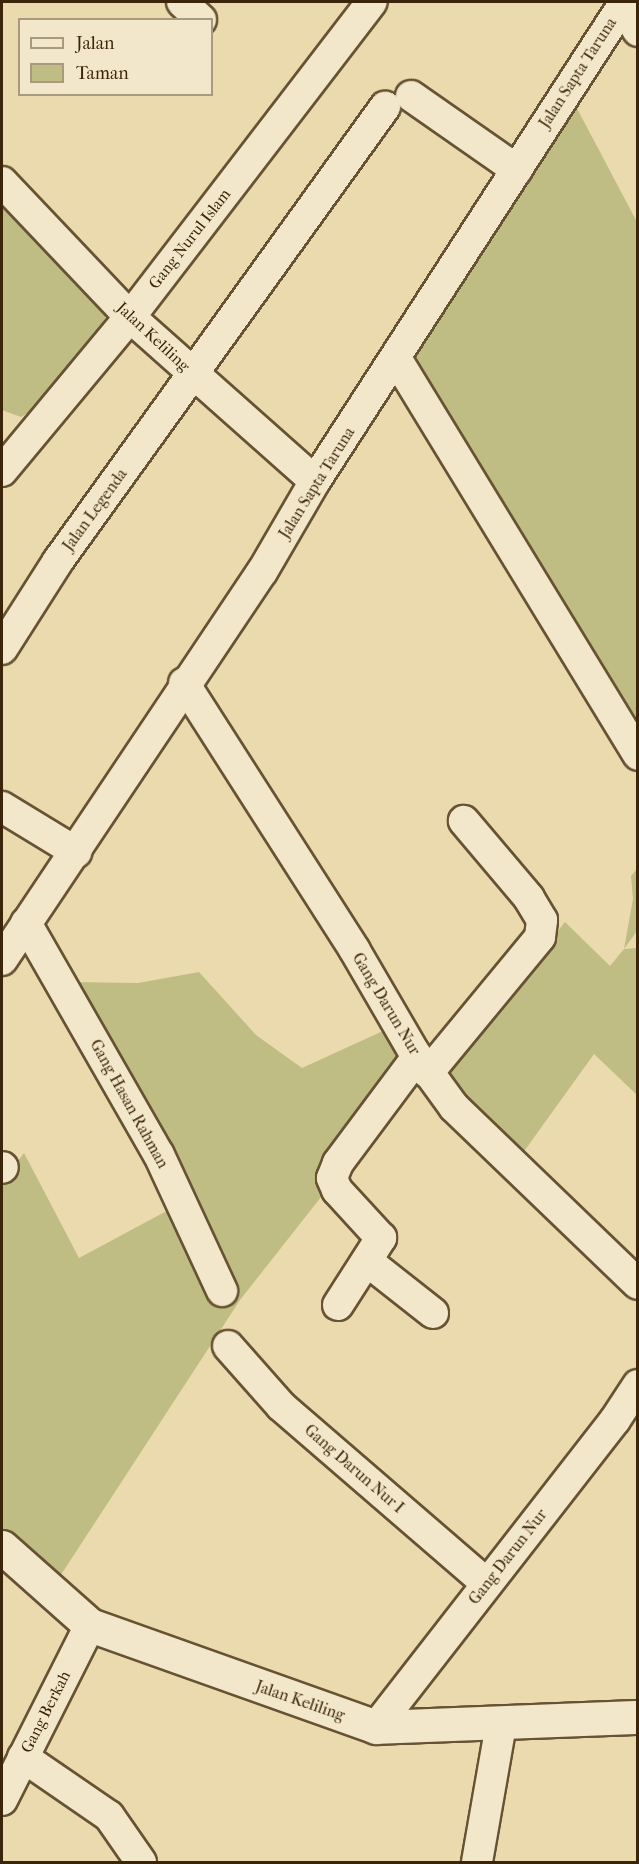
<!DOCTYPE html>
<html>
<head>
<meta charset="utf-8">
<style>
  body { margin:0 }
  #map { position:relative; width:639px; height:1864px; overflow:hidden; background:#ebdaad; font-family:"IM FELL French Canon",serif }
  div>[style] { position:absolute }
  .green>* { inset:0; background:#bfbd84 }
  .roads { filter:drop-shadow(2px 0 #675233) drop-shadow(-2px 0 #675233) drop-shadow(0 2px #675233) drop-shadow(0 -2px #675233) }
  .street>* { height:30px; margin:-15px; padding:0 15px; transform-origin:15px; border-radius:15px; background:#f2e7ca }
  .secondary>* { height:33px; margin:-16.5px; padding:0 16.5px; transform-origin:16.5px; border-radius:16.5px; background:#f2e7ca }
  span { translate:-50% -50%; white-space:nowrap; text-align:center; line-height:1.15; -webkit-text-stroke:4.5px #f2e7ca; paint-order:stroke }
  .street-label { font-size:16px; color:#3b240a }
  .frame { position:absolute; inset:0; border:3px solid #3b240a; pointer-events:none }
  .legend { position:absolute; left:18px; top:18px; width:195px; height:78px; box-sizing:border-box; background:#f2e7ca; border:2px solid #a9997d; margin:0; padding:8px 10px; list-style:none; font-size:18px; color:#3b240a }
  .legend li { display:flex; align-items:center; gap:12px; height:30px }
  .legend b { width:30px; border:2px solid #a9997d }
</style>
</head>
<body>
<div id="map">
  <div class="green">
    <div style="clip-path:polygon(572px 99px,637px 222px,637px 735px,410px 356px)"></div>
    <div style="clip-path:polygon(2px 201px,105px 314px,105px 324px,43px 404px,21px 417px,2px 410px)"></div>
    <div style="clip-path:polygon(637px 869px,637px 931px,624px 949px,637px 948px,637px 1095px,594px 1054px,520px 1157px,441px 1079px,565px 922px,610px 966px,624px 949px,633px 899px,631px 876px)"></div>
    <div style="clip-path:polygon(199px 972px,256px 1035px,302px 1068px,385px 1030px,406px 1056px,325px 1192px,240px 1300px,55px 1584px,2px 1532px,2px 1182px,24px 1153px,79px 1258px,189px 1199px,70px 982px,138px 983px)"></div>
  </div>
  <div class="roads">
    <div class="street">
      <div style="left:182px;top:2px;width:26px;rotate:43deg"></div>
      <div style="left:623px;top:5px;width:30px;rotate:60deg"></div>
      <div style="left:411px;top:96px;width:129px;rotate:34.9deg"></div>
      <div style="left:2px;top:182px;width:186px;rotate:46.5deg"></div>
      <div style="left:130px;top:317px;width:247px;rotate:41.6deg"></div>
      <div style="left:396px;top:358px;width:465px;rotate:58.6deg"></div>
      <div style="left:2px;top:471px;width:200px;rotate:-50.3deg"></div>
      <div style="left:130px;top:317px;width:397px;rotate:-52.5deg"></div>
      <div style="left:2px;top:649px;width:104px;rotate:-57.5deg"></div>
      <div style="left:58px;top:561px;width:560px;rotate:-54.24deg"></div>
      <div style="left:184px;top:683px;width:316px;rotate:57.4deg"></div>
      <div style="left:354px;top:949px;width:119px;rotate:59.8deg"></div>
      <div style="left:414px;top:1052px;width:68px;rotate:54deg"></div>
      <div style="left:454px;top:1107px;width:255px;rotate:43.9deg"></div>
      <div style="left:2px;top:807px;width:87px;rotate:31.3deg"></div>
      <div style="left:26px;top:923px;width:267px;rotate:60.2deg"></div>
      <div style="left:159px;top:1155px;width:150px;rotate:65.1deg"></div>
      <div style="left:2px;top:960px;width:467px;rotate:-56.2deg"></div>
      <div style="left:262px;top:572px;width:105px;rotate:-59.8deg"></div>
      <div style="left:315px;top:481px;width:571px;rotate:-57.09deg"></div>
      <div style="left:428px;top:1073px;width:176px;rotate:-50.5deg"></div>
      <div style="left:540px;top:937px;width:17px;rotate:-83deg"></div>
      <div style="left:542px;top:920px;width:26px;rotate:-121deg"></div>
      <div style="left:529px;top:898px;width:101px;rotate:-130.2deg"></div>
      <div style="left:2px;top:1168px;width:1px;rotate:-45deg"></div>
      <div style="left:367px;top:1261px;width:84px;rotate:38.2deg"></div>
      <div style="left:338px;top:1305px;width:80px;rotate:-57.3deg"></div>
      <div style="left:381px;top:1238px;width:65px;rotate:-132.5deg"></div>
      <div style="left:337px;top:1190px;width:13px;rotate:-113deg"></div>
      <div style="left:332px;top:1178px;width:16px;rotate:-68deg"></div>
      <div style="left:338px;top:1163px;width:132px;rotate:-53.3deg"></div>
      <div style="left:228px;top:1346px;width:80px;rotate:48.5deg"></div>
      <div style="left:281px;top:1406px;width:272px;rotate:40.8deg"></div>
      <div style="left:376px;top:1727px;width:389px;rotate:-52.1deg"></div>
      <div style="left:615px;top:1420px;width:42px;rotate:-56.7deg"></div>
      <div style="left:23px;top:1757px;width:104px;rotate:34.5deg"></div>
      <div style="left:109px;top:1816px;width:56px;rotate:55.2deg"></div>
      <div style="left:2px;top:1800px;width:196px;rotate:-63.3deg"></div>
      <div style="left:477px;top:1862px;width:140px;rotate:-80.1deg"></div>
    </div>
    <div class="secondary">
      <div style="left:2px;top:1547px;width:118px;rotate:41.6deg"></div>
      <div style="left:90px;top:1625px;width:304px;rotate:19.6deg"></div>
      <div style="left:376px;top:1727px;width:262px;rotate:-2.2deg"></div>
    </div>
  </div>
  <div class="street-label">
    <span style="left:578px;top:73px;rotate:-57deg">Jalan Sapta Taruna</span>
    <span style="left:190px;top:239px;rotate:-52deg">Gang Nurul Islam</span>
    <span style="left:153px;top:337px;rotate:43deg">Jalan Keliling</span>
    <span style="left:317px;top:483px;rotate:-58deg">Jalan Sapta Taruna</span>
    <span style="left:95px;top:510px;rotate:-54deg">Jalan Legenda</span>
    <span style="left:386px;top:1004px;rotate:59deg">Gang Darun Nur</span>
    <span style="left:129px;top:1104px;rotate:61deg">Gang Hasan Rahman</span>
    <span style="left:354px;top:1469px;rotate:41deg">Gang Darun Nur I</span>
    <span style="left:508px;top:1557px;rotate:-52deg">Gang Darun Nur</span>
    <span style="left:300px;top:1701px;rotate:19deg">Jalan Keliling</span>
    <span style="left:46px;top:1712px;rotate:-63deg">Gang Berkah</span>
  </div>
  <div class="frame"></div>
  <ul class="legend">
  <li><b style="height:8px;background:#f2e7ca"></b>Jalan</li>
  <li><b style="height:16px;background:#bfbd84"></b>Taman</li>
  </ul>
</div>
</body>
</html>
